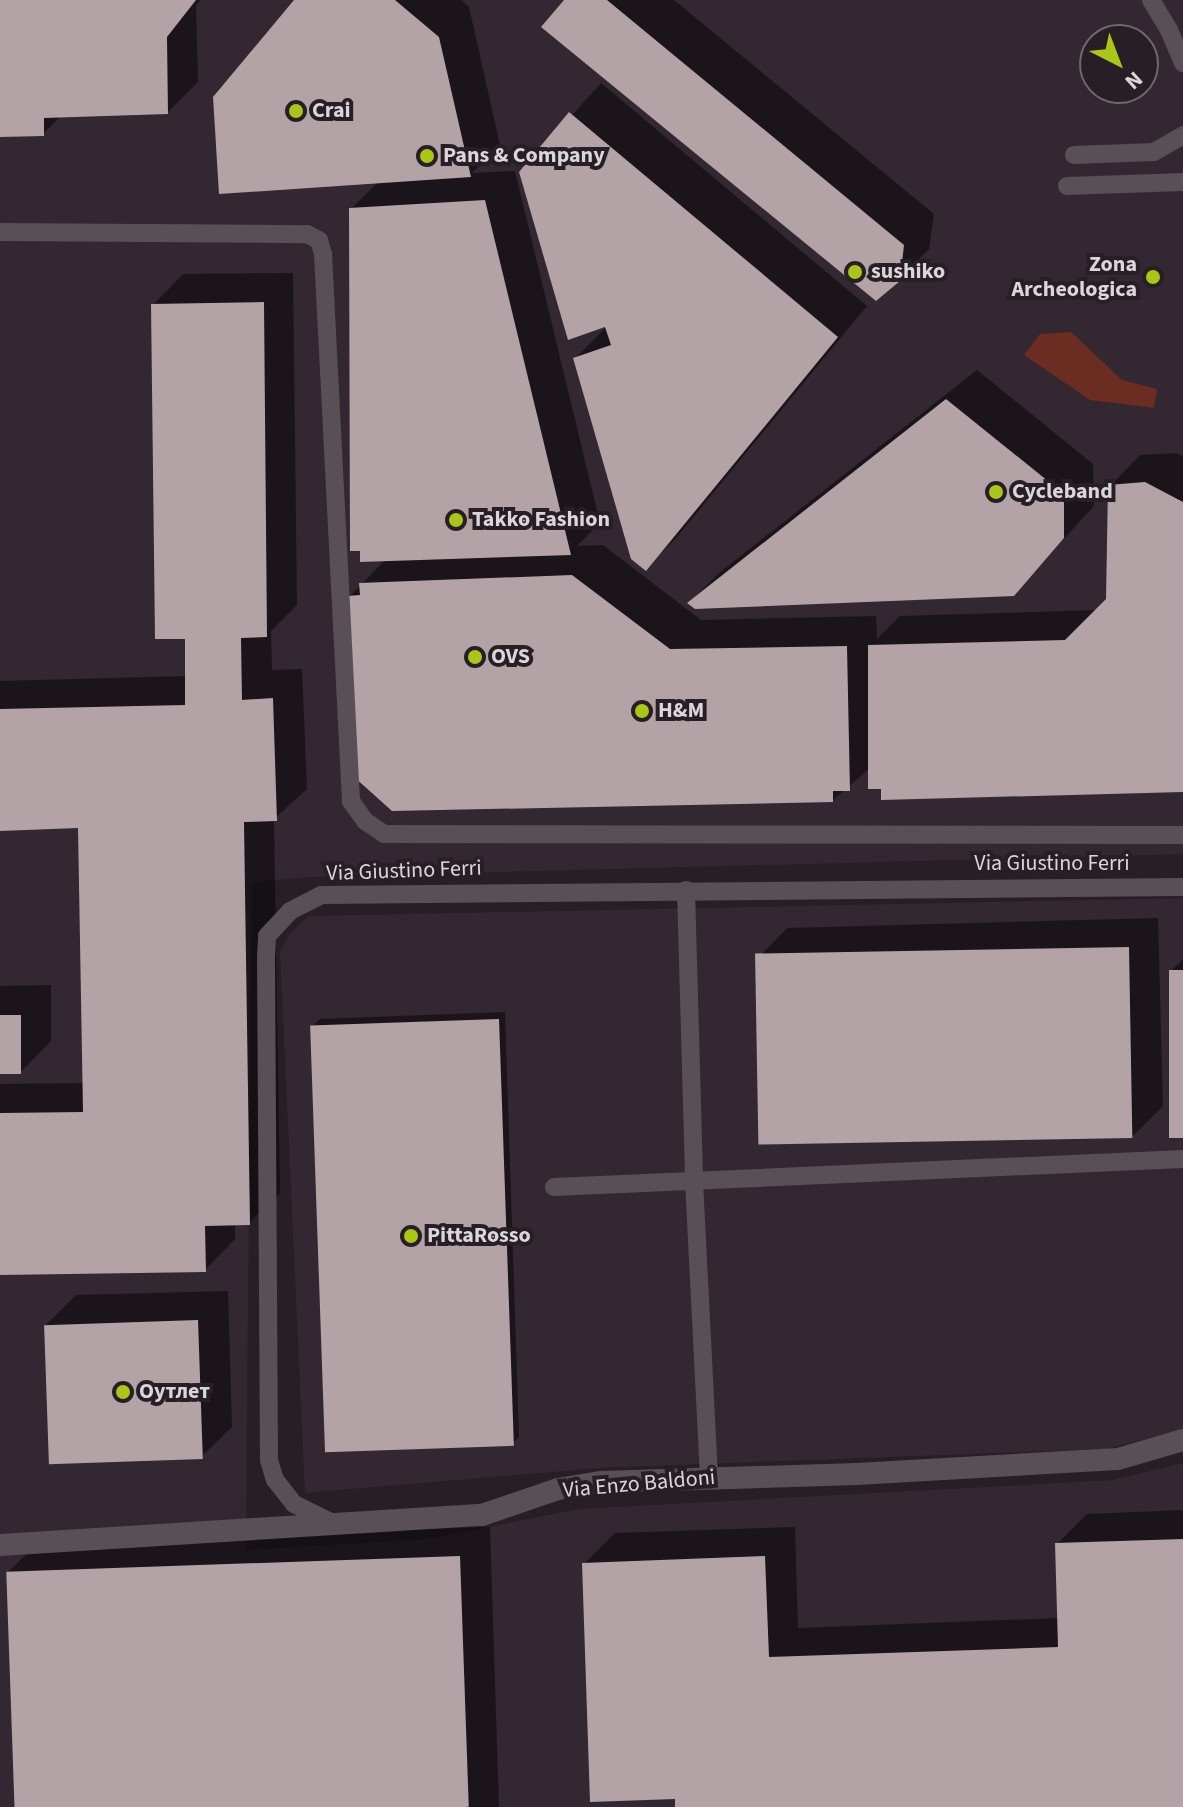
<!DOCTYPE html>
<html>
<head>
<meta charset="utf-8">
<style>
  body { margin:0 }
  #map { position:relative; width:1183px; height:1807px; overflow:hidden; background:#271e26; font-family:"Source Sans 3",sans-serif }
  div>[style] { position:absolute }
  .built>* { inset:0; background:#332731 }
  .green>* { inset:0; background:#6b2c22 }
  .shadow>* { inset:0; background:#0007 }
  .building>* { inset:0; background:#b3a3a7; transform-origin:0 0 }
  .service>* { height:18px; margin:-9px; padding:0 9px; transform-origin:9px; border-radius:9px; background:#594f57 }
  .minor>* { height:22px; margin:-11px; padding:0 11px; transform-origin:11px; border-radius:11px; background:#594f57 }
  .dots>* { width:22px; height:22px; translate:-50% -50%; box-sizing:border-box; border:4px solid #271e26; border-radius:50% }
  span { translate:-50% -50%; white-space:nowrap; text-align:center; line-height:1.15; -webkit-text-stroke:8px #271e26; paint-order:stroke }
  .poi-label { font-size:22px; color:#dcd6db; font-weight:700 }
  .left { translate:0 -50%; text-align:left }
  .right { translate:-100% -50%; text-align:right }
  .street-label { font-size:22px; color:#dcd6db }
  .north { position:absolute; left:1079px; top:24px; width:80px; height:80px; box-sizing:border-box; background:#271e26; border:2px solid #6f686e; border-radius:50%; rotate:138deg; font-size:22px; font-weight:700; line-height:32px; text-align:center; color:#dcd6db }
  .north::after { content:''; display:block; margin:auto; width:28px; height:36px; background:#aac717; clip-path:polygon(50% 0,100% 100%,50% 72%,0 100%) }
</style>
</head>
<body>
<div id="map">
  <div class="built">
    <div style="clip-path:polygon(evenodd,0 0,1183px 0,1183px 854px,313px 877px,252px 882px,246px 1515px,247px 1550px,429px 1539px,578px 1509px,1113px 1480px,1183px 1463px,1183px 1807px,0 1807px,0 0,1095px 40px,1143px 40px,1143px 88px,1095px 88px,1095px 40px)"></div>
    <div style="clip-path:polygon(1183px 898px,1183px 1429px,1106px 1449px,598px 1468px,305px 1493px,280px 952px,290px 933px,309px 916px)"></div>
  </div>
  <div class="green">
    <div style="clip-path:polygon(1071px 332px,1122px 380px,1157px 389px,1154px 408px,1090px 400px,1024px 355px,1040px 334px)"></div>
  </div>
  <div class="shadow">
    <div style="clip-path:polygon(0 0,201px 0,196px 5px,198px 82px,168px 112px,62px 115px,43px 134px,0 135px)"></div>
    <div style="clip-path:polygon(297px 0,461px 0,469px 7px,500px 145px,472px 173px,515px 171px,600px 523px,577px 546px,603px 545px,701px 620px,876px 616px,877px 639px,900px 616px,1097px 610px,1108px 600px,1110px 486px,1140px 455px,1176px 453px,1183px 456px,1183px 790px,883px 787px,870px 768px,833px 800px,349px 597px,385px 560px,351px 209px,379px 181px)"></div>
    <div style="clip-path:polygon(567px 0,674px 0,934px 214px,929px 249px,898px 280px)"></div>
    <div style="clip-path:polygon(601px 83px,867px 306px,676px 538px,646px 568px,575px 359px,611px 322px,521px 172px)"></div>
    <div style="clip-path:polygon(293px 273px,297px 605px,271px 631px,272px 670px,302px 669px,307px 789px,274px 819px,280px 1193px,249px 1223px,235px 1224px,235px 1239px,205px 1270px,0 1273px,0 1084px,84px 1083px,80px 826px,0 829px,0 681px,187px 676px,187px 637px,153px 305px,183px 274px)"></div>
    <div style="clip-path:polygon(977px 370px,1093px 464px,1094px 506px,1013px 594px,690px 602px,719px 573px)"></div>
    <div style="clip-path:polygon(1158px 918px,1163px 1106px,1133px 1136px,757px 959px,787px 928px)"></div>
    <div style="clip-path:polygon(1183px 959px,1183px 1136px,1171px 971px)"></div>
    <div style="clip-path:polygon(51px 985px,51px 1041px,21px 1072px,0 1072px,0 986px)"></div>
    <div style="clip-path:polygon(505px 1012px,519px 1437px,512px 1444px,312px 1026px,320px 1019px)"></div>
    <div style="clip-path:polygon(228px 1291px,232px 1427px,201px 1457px,46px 1325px,76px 1295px)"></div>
    <div style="clip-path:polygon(1183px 1510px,1183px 1807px,677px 1807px,677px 1797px,584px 1564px,615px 1533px,795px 1527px,798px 1628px,1059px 1618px,1057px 1544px,1087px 1514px)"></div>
    <div style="clip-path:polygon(490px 1527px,499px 1807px,15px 1807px,8px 1572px,39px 1542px)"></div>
  </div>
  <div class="building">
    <div style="clip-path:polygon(0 0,196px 0,167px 37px,168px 114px,44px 118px,44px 136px,0 137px)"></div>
    <div style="clip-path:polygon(294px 0,395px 0,439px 37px,471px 177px,219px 194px,213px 97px)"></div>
    <div style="clip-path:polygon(564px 0,607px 0,904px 245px,900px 281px,876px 301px,541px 27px)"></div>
    <div style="clip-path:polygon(569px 112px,838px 337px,646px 571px,631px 559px,573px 358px,611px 345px,605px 327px,568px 340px,519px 172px)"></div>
    <div style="clip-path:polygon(485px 200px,571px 555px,360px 562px,360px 551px,350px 551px,349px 208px)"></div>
    <div style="clip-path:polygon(264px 302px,267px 637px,241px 638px,242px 700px,273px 698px,277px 821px,244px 822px,250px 1225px,205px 1226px,206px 1272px,0 1275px,0 1113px,83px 1112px,78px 828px,0 831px,0 709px,185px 705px,185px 639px,155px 639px,151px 304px)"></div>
    <div style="clip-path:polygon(946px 399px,1064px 494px,1064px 538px,1014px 596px,695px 609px,687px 603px)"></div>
    <div style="clip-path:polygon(1145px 482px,1183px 502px,1183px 792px,881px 800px,881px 789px,868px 789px,868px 645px,1065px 640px,1106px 599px,1108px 485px)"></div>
    <div style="clip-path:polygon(572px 575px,670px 649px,847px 646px,850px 791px,833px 791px,833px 802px,392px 811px,353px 776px,347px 596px,360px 595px,359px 583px)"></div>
    <div style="left:1129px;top:947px;width:191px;height:374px;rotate:89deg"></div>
    <div style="left:1169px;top:970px;width:14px;height:168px"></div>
    <div style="left:0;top:1015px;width:21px;height:59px"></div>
    <div style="left:499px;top:1019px;width:427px;height:189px;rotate:88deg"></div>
    <div style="left:198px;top:1320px;width:139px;height:154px;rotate:88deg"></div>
    <div style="clip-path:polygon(1183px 1539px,1183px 1807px,675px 1807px,675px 1799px,590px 1802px,582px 1563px,765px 1556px,769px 1657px,1058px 1647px,1055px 1543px)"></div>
    <div style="left:460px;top:1556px;width:251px;height:454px;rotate:88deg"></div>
  </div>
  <div class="service">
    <div style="left:1151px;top:0;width:35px;rotate:59deg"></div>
    <div style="left:1169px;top:30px;width:36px;rotate:67deg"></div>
    <div style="left:1074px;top:155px;width:80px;rotate:-2.1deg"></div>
    <div style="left:1154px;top:152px;width:34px;rotate:-30deg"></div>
    <div style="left:1067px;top:186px;width:116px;rotate:-2deg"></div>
    <div style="left:0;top:232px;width:307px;rotate:0.4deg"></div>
    <div style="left:307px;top:234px;width:13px;rotate:27deg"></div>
    <div style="left:319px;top:240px;width:15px;rotate:74deg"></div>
    <div style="left:323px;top:254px;width:548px;rotate:87.07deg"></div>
    <div style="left:351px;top:801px;width:24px;rotate:55deg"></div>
    <div style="left:365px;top:821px;width:23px;rotate:34deg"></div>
    <div style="left:384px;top:834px;width:799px;rotate:0.07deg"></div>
    <div style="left:686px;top:890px;width:291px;rotate:88.4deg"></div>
    <div style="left:694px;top:1181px;width:296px;rotate:87.1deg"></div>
    <div style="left:554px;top:1187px;width:630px;rotate:-2.55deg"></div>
    <div style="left:337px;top:1525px;width:48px;rotate:-154deg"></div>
    <div style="left:294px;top:1504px;width:31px;rotate:-128deg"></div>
    <div style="left:275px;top:1480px;width:21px;rotate:-107deg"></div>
    <div style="left:269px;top:1460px;width:503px;rotate:-90.34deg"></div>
    <div style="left:266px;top:957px;width:21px;rotate:-87deg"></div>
    <div style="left:267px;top:936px;width:34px;rotate:-47deg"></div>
    <div style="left:290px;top:911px;width:35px;rotate:-27deg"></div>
    <div style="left:321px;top:895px;width:862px;rotate:-0.53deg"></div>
  </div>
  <div class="minor">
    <div style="left:0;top:1545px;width:483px;rotate:-3.6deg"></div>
    <div style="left:482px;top:1515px;width:80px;rotate:-18.9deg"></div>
    <div style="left:558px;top:1489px;width:44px;rotate:-9.2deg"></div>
    <div style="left:601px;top:1482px;width:256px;rotate:-1.8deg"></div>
    <div style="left:857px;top:1474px;width:261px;rotate:-3.3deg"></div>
    <div style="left:1118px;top:1459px;width:68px;rotate:-16.3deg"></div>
  </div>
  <div class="dots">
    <div style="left:296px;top:111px;background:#aac717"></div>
    <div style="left:427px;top:156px;background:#aac717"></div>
    <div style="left:855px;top:272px;background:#aac717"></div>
    <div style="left:1153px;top:277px;background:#aac717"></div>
    <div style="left:996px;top:492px;background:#aac717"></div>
    <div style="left:456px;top:520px;background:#aac717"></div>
    <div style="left:475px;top:657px;background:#aac717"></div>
    <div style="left:642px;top:711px;background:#aac717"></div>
    <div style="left:411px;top:1236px;background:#aac717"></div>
    <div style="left:123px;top:1392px;background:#aac717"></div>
  </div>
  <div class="poi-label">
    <span class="left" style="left:312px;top:111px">Crai</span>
    <span class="left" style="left:443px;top:156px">Pans &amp; Company</span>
    <span class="right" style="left:1137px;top:277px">Zona<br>Archeologica</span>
    <span class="left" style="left:871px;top:272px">sushiko</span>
    <span class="left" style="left:1012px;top:492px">Cycleband</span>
    <span class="left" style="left:472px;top:520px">Takko Fashion</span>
    <span class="left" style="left:491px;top:657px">OVS</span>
    <span class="left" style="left:658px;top:711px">H&amp;M</span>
    <span class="left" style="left:427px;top:1236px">PittaRosso</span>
    <span class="left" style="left:139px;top:1392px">Оутлет</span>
  </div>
  <div class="street-label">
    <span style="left:1052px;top:864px">Via Giustino Ferri</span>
    <span style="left:404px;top:871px;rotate:-2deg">Via Giustino Ferri</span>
    <span style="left:639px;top:1484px;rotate:-5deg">Via Enzo Baldoni</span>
  </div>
  <div class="north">N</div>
</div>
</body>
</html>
